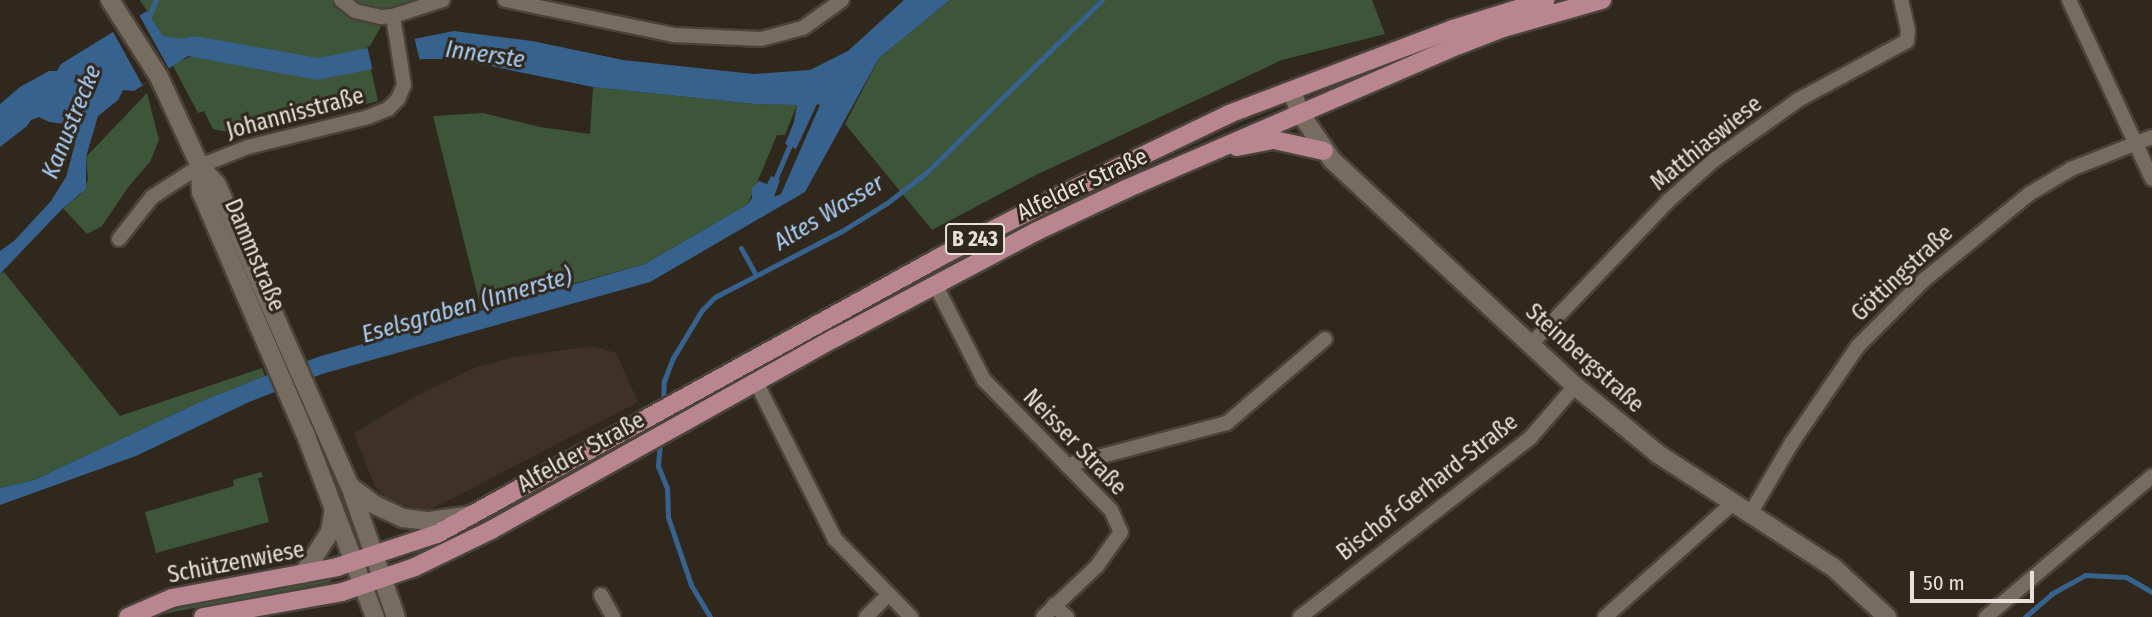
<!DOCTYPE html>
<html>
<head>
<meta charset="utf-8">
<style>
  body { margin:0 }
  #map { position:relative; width:2152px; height:617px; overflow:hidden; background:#30281d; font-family:"Fira Sans Condensed",sans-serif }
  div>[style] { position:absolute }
  .education>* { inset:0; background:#3f3125 }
  .green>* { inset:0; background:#3d5539 }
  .water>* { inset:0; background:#37628e }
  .pier>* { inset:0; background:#30281d; transform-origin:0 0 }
  .stream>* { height:5px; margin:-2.5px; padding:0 2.5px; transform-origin:2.5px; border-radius:2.5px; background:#37628e }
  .roads { filter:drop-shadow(2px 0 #4a433a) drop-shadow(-2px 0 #4a433a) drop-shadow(0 2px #4a433a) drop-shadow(0 -2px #4a433a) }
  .minor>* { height:14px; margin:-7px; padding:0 7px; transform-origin:7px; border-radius:7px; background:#766c60 }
  .tertiary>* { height:18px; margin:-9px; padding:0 9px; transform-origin:9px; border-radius:9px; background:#766c60 }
  .secondary>* { height:18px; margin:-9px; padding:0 9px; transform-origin:9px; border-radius:9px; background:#766c60 }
  .primary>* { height:18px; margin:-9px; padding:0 9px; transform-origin:9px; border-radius:9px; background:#b98590 }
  span { translate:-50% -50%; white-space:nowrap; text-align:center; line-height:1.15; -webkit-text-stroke:6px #30281d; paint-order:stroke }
  .shield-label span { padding:2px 5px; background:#30281d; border:2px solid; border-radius:5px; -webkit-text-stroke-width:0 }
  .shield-label { font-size:21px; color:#e7e1da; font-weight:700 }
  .street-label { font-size:23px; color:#e7e1da }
  .water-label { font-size:24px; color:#a9cef7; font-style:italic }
  .scale { position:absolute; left:1910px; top:571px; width:124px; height:32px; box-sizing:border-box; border:4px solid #e7e1da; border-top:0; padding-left:9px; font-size:21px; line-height:24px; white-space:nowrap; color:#e7e1da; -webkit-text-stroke:5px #30281d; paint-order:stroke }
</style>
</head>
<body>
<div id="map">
  <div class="education">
    <div style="clip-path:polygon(592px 346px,616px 353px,638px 402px,428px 511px,389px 502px,375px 487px,354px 433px,416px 396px,474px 368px,514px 357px)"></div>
  </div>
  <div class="green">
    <div style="clip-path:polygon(140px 0,432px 0,391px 12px,381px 26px,367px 52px,378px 101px,366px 104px,362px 89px,257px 117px,260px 128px,237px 134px,213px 129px,204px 111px,198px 113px,172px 64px,195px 55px,210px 60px,195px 36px,181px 40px,163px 36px)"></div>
    <div style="clip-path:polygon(950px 0,1372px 0,1385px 34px,1282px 60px,1036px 175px,932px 230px,845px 124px,879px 58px)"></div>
    <div style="clip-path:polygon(593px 87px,755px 104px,797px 105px,785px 135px,777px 135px,748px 204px,645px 264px,481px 309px,433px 116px,483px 113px,540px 127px,590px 134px)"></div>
    <div style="clip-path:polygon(147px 93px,159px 140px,150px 162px,129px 186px,102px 226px,87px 234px,63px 208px,81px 194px,88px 180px,86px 157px)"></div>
    <div style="clip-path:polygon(4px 272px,120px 416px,262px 368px,265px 376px,202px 401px,34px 480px,0 488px,0 274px)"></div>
    <div style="clip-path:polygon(261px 472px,263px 477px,258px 478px,269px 522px,156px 553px,145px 512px,234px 486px,233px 480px)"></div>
    <div style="clip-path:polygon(330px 577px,331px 582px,147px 617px,201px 600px)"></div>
  </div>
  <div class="water">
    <div style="clip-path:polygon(904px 0,950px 0,879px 58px,805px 192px,650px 282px,322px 374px,249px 402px,136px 456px,0 505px,0 488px,34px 480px,202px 401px,265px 376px,321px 356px,645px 264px,748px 204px,752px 198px,752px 188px,759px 181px,767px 184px,771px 176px,780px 180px,774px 197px,781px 194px,820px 105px,817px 104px,796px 149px,785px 144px,794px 122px,797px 105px,755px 104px,593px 87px,456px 59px,423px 59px,317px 80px,188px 56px,134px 91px,123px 90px,118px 100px,98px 116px,86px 157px,86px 189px,63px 208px,0 274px,0 251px,14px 241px,51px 201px,66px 177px,75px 144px,71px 137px,73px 125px,49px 122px,39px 117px,31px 120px,27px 126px,0 147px,0 104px,20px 87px,49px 71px,57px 71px,61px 64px,147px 11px,163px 36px,181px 39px,195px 36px,318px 58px,454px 31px,532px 41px,623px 60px,754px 74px,810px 70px,848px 51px)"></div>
  </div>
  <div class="pier">
    <div style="left:138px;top:13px;width:65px;height:31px;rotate:61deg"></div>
    <div style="left:414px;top:36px;width:28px;height:48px;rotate:77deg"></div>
  </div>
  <div class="stream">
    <div style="left:147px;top:20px;width:22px;rotate:-66deg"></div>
    <div style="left:774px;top:182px;width:46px;rotate:-66.8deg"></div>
    <div style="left:741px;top:248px;width:31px;rotate:61deg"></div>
    <div style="left:663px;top:404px;width:23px;rotate:-88deg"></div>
    <div style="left:664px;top:381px;width:25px;rotate:-69deg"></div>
    <div style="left:673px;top:358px;width:56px;rotate:-58.9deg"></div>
    <div style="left:702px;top:310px;width:18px;rotate:-45deg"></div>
    <div style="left:715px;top:297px;width:143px;rotate:-27.5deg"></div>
    <div style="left:842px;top:231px;width:53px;rotate:-31.9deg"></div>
    <div style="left:887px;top:203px;width:51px;rotate:-37.8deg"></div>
    <div style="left:927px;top:172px;width:245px;rotate:-44.5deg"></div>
    <div style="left:660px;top:442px;width:24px;rotate:95deg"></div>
    <div style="left:658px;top:466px;width:24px;rotate:68deg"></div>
    <div style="left:667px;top:488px;width:29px;rotate:88deg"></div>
    <div style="left:668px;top:517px;width:72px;rotate:71.3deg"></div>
    <div style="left:691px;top:585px;width:37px;rotate:59deg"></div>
    <div style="left:2025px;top:617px;width:35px;rotate:-41deg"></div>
    <div style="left:2051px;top:594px;width:39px;rotate:-29deg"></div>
    <div style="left:2085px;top:575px;width:41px;rotate:2.8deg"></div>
    <div style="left:2126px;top:577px;width:30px;rotate:30deg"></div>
  </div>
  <div class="roads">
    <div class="minor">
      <div style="left:341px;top:0;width:18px;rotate:38deg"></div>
      <div style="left:355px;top:11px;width:27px;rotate:13deg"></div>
      <div style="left:381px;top:17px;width:12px;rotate:-5deg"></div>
      <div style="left:393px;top:16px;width:52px;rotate:-17.7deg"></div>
      <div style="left:505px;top:0;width:173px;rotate:11.7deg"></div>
      <div style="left:674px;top:35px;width:87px;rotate:2.6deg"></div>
      <div style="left:761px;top:39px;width:43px;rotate:-14.7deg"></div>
      <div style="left:803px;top:28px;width:48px;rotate:-35.7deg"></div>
      <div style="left:2069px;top:0;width:197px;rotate:65.1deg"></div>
      <div style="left:119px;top:239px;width:53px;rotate:-51.8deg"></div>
      <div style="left:152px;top:197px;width:57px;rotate:-32.9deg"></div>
      <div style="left:200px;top:166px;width:52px;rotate:-21.6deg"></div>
      <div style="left:248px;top:147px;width:124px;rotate:-14deg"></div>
      <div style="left:368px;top:117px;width:22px;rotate:-22deg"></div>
      <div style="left:388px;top:109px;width:14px;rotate:-45deg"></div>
      <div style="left:398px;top:99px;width:15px;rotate:-67deg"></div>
      <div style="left:404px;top:85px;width:70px;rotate:-99.1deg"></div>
      <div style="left:935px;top:284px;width:108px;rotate:63deg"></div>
      <div style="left:984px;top:380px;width:182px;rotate:45.7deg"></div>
      <div style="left:1111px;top:510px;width:24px;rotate:66deg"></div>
      <div style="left:1121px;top:532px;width:42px;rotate:125.2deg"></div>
      <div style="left:1097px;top:566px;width:74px;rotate:136.6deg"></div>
      <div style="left:1531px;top:344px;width:198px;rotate:-46.2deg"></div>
      <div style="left:1668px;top:201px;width:62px;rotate:-41.7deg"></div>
      <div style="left:1714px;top:160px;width:103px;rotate:-35.5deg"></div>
      <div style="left:1798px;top:100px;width:124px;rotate:-28.4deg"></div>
      <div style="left:1907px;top:41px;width:11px;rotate:-85deg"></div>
      <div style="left:1908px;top:30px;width:31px;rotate:-103deg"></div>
      <div style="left:756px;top:382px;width:176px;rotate:63.3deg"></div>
      <div style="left:835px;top:539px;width:109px;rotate:45.7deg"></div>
      <div style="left:1068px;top:465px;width:164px;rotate:-14.8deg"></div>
      <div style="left:1227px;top:423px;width:129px;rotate:-40.6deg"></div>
      <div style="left:1750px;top:514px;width:81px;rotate:-59.6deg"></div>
      <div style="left:1791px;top:444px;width:119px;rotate:-55.6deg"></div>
      <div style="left:1858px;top:346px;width:93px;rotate:-45deg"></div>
      <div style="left:1924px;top:280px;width:136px;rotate:-39.3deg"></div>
      <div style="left:2029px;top:194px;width:49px;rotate:-30.8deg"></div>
      <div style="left:2071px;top:169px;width:87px;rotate:-21.6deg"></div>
      <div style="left:601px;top:595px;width:25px;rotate:61deg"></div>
      <div style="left:1054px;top:605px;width:18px;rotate:43deg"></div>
      <div style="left:866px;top:617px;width:31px;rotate:-45deg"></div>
      <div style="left:1300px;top:617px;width:293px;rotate:-37.9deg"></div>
      <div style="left:1531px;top:437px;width:67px;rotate:-49.2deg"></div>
      <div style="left:1605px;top:617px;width:170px;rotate:-41.7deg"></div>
      <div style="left:1986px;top:617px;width:218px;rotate:-40.3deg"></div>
    </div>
    <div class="tertiary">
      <div style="left:110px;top:0;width:91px;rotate:57.5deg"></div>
      <div style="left:159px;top:77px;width:98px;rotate:65.3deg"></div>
      <div style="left:200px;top:166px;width:25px;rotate:48deg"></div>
      <div style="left:217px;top:185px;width:329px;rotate:66.2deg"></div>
      <div style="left:350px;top:486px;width:139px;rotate:70.7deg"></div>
      <div style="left:200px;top:166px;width:26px;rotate:88deg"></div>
      <div style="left:201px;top:192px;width:262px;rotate:66.7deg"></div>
      <div style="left:305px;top:433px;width:197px;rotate:69.2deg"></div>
      <div style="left:351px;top:487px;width:30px;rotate:37deg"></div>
      <div style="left:375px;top:505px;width:31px;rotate:25deg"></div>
      <div style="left:403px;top:518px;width:26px;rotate:7deg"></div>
      <div style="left:429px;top:521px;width:42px;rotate:-8.1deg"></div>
      <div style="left:303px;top:574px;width:50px;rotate:-57.3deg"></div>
      <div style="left:330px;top:532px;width:24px;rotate:-81deg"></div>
    </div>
    <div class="secondary">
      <div style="left:1292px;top:92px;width:22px;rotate:69deg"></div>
      <div style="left:1300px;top:113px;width:57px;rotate:55.8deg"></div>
      <div style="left:1332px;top:160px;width:332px;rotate:42.9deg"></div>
      <div style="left:1575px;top:386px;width:107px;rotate:39.3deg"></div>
      <div style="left:1658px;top:454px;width:208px;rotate:32.9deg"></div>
      <div style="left:1833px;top:567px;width:74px;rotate:42.8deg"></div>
    </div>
    <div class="primary">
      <div style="left:1237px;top:147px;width:38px;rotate:-11deg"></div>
      <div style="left:1274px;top:140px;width:51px;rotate:12.4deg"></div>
      <div style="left:128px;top:617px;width:48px;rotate:-23.4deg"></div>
      <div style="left:172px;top:598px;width:168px;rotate:-10.6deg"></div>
      <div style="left:337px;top:567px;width:105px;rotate:-18.3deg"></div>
      <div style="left:437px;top:534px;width:574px;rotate:-28.84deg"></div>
      <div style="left:940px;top:257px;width:138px;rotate:-27.1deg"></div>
      <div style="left:1063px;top:194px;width:184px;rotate:-25.7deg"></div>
      <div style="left:1229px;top:114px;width:240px;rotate:-20.8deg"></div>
      <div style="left:1453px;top:29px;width:97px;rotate:-17.3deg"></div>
      <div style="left:203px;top:617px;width:141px;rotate:-10.2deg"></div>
      <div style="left:342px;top:592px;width:77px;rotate:-18.9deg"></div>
      <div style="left:415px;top:567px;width:85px;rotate:-26deg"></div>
      <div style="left:491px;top:530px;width:394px;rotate:-29.2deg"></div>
      <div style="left:835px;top:338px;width:226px;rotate:-27.9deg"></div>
      <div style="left:1035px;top:232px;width:101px;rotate:-25.3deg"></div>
      <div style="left:1126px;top:189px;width:363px;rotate:-23.4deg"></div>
      <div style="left:1459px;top:45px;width:47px;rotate:-21.1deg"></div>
      <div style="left:1503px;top:28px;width:103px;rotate:-15.8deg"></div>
    </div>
  </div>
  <div class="shield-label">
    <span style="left:975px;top:239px">B 243</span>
  </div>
  <div class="street-label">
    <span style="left:295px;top:113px;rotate:-15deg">Johannisstraße</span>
    <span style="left:1706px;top:143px;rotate:-39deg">Matthiaswiese</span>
    <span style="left:1082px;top:184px;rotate:-25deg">Alfelder Straße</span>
    <span style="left:255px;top:255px;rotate:67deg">Dammstraße</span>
    <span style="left:1902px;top:273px;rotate:-43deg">Göttingstraße</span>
    <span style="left:1585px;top:358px;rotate:42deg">Steinbergstraße</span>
    <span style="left:1075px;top:442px;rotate:46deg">Neisser Straße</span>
    <span style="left:581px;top:452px;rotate:-29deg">Alfelder Straße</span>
    <span style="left:1427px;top:487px;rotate:-38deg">Bischof-Gerhard-Straße</span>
    <span style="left:236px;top:562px;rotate:-11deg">Schützenwiese</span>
  </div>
  <div class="water-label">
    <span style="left:485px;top:55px;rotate:8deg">Innerste</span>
    <span style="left:72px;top:122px;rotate:-68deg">Kanustrecke</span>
    <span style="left:829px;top:213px;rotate:-31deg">Altes Wasser</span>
    <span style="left:467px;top:306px;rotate:-16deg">Eselsgraben (Innerste)</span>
  </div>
  <div class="scale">50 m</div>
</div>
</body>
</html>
